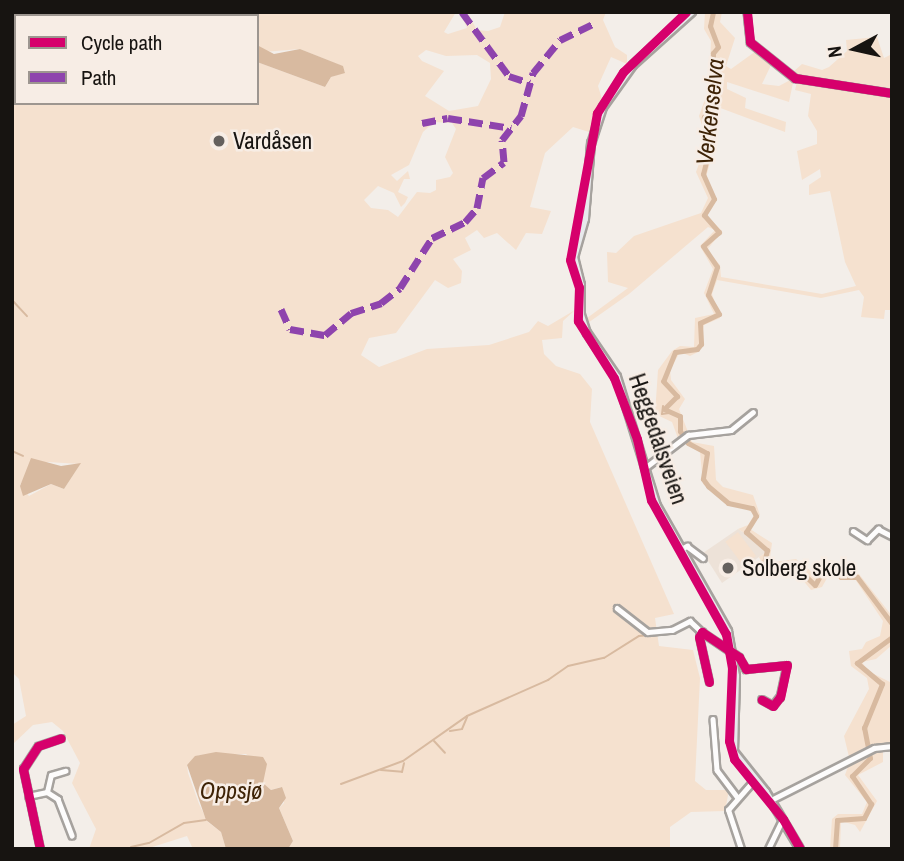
<!DOCTYPE html>
<html>
<head>
<meta charset="utf-8">
<style>
  body { margin:0 }
  #map { position:relative; width:904px; height:861px; overflow:hidden; background:#f3eee9; font-family:"Archivo Narrow",sans-serif }
  div>[style] { position:absolute }
  .built>* { inset:0; background:#ede2d8 }
  .green>* { inset:0; background:#f5e1cf; transform-origin:0 0 }
  .water>* { inset:0; background:#d8baa0 }
  .stream>* { height:2px; margin:-1px; padding:0 1px; transform-origin:1px; border-radius:1px; background:#d8baa0 }
  .river>* { height:5px; margin:-2.5px; padding:0 2.5px; transform-origin:2.5px; border-radius:2.5px; background:#d8baa0 }
  .roads { filter:drop-shadow(2px 0 #a6a29e) drop-shadow(-2px 0 #a6a29e) drop-shadow(0 2px #a6a29e) drop-shadow(0 -2px #a6a29e) }
  .minor>* { height:4.5px; margin:-2.25px; padding:0 2.25px; transform-origin:2.25px; border-radius:2.25px; background:#fdfcfc }
  .major>* { height:6px; margin:-3px; padding:0 3px; transform-origin:3px; border-radius:3px; background:#e8e9ec }
  .quiet>* { height:7px; margin-top:-3.5px; transform-origin:0; background:repeating-linear-gradient(90deg,#8e44ad 0 14px,transparent 0 21px) }
  .cycleway>* { height:9px; margin:-4.5px; padding:0 4.5px; transform-origin:4.5px; border-radius:4.5px; background:#d6006c }
  .dots>* { width:19px; height:19px; translate:-50% -50%; box-sizing:border-box; border:4px solid #f7ede5; border-radius:50% }
  span { translate:-50% -50%; white-space:nowrap; text-align:center; line-height:1.15; -webkit-text-stroke:5px #f7ede5; paint-order:stroke }
  .poi-label { font-size:23px; color:#171411 }
  .left { translate:0 -50%; text-align:left }
  .street-label { font-size:23px; color:#171411 }
  .water-label { font-size:24px; color:#3e2306; font-style:italic }
  .frame { position:absolute; inset:0; border:14px solid #171411; pointer-events:none }
  .legend { position:absolute; left:14px; top:14px; width:245px; height:91px; box-sizing:border-box; background:#f7ede5; border:2px solid #9d9690; margin:0; padding:9px 12px; list-style:none; font-size:21px; color:#171411 }
  .legend li { display:flex; align-items:center; gap:14px; height:35px }
  .legend b { width:35px; border:2px solid #9d9690 }
  .north { position:absolute; left:820px; top:14px; width:70px; height:70px; -webkit-text-stroke:5px #f7ede5; paint-order:stroke; rotate:262deg; font-size:19px; font-weight:700; line-height:28px; text-align:center; color:#171411 }
  .north::after { content:''; display:block; margin:auto; width:24px; height:32px; background:#171411; clip-path:polygon(50% 0,100% 100%,50% 72%,0 100%) }
</style>
</head>
<body>
<div id="map">
  <div class="built">
    <div style="clip-path:polygon(738px 529px,765px 546px,766px 552px,722px 583px,703px 553px)"></div>
  </div>
  <div class="green">
    <div style="clip-path:polygon(evenodd,12px 12px,456px 12px,444px 32px,448px 34px,467px 28px,460px 12px,467px 12px,477px 30px,488px 31px,500px 27px,505px 12px,606px 12px,603px 20px,615px 47px,627px 55px,627px 64px,611px 57px,598px 86px,602px 99px,589px 132px,573px 127px,545px 153px,530px 207px,551px 211px,542px 234px,526px 233px,516px 250px,497px 233px,484px 238px,477px 230px,465px 238px,471px 250px,453px 259px,462px 271px,461px 283px,448px 288px,435px 280px,396px 333px,369px 338px,361px 355px,379px 367px,427px 349px,489px 345px,529px 332px,538px 321px,548px 326px,575px 310px,563px 321px,562px 338px,542px 340px,544px 354px,556px 366px,580px 374px,592px 389px,590px 422px,674px 614px,655px 618px,659px 646px,693px 650px,700px 678px,695px 781px,706px 790px,729px 790px,725px 811px,691px 812px,670px 827px,670px 849px,288px 849px,293px 841px,279px 808px,284px 803px,281px 787px,271px 790px,263px 783px,264px 769px,246px 754px,199px 755px,187px 765px,188px 773px,199px 804px,208px 822px,221px 832px,226px 849px,193px 849px,187px 836px,146px 849px,89px 849px,96px 829px,72px 783px,80px 763px,63px 731px,52px 722px,33px 725px,12px 745px,12px 725px,26px 716px,19px 679px,12px 672px,12px 12px,16px 16px,257px 16px,257px 45px,264px 52px,300px 49px,342px 66px,345px 72px,331px 77px,325px 87px,257px 62px,257px 103px,16px 103px,16px 16px,12px 12px,426px 50px,446px 56px,477px 55px,490px 63px,491px 79px,478px 106px,449px 111px,425px 96px,444px 71px,422px 61px,418px 56px,426px 50px,12px 12px,434px 122px,452px 123px,456px 129px,445px 157px,453px 173px,450px 177px,436px 180px,436px 190px,430px 193px,417px 192px,398px 217px,388px 210px,371px 208px,364px 200px,378px 186px,394px 193px,401px 207px,405px 203px,408px 197px,398px 192px,404px 179px,410px 179px,408px 171px,397px 181px,391px 175px,409px 165px,423px 132px,434px 122px,12px 12px,48px 462px,80px 464px,64px 489px,51px 484px,29px 496px,20px 485px,28px 471px,48px 462px)"></div>
    <div style="clip-path:polygon(705px 12px,722px 12px,720px 22px,735px 38px,726px 66px,731px 69px,756px 51px,772px 63px,762px 84px,779px 86px,794px 78px,789px 102px,727px 82px,727px 89px,746px 98px,745px 108px,786px 122px,785px 132px,715px 106px,710px 115px,718px 134px,706px 177px,716px 200px,707px 216px,722px 231px,707px 250px,720px 265px,721px 277px,822px 294px,856px 286px,845px 262px,830px 191px,809px 195px,809px 185px,821px 177px,820px 169px,802px 180px,797px 151px,817px 144px,817px 131px,808px 116px,811px 94px,795px 90px,798px 78px,793px 72px,802px 64px,822px 70px,829px 67px,847px 51px,846px 40px,877px 37px,884px 58px,892px 54px,892px 310px,885px 310px,884px 319px,861px 317px,864px 297px,859px 290px,821px 298px,717px 280px,712px 294px,720px 318px,704px 325px,698px 352px,690px 356px,680px 352px,670px 370px,671px 380px,685px 399px,679px 409px,692px 442px,714px 446px,716px 480px,723px 487px,753px 495px,760px 515px,750px 529px,772px 543px,770px 558px,774px 562px,796px 559px,819px 578px,830px 560px,835px 561px,842px 571px,859px 574px,892px 616px,892px 645px,876px 659px,862px 662px,868px 671px,892px 683px,892px 746px,883px 747px,883px 762px,858px 775px,877px 801px,860px 832px,855px 825px,841px 821px,840px 849px,830px 849px,832px 819px,838px 814px,862px 814px,867px 802px,845px 775px,850px 761px,844px 736px,869px 689px,867px 678px,851px 666px,849px 651px,862px 649px,866px 642px,880px 636px,883px 621px,855px 579px,840px 580px,831px 571px,822px 587px,811px 590px,793px 568px,768px 574px,759px 557px,766px 552px,765px 546px,738px 529px,748px 525px,754px 515px,744px 505px,728px 506px,703px 484px,700px 452px,679px 441px,672px 422px,655px 414px,658px 370px,672px 351px,680px 346px,694px 347px,695px 318px,714px 314px,704px 293px,713px 269px,700px 246px,715px 230px,708px 227px,629px 294px,585px 325px,583px 321px,628px 288px,608px 282px,607px 252px,616px 253px,634px 236px,701px 213px,708px 198px,696px 172px,707px 141px,699px 116px,709px 88px,711px 41px,704px 29px)"></div>
    <div style="left:738px;top:532px;width:30px;height:16px;rotate:53deg"></div>
  </div>
  <div class="water">
    <div style="clip-path:polygon(257px 45px,274px 54px,300px 49px,343px 66px,345px 73px,331px 77px,325px 87px,257px 62px)"></div>
    <div style="clip-path:polygon(31px 458px,61px 466px,81px 463px,64px 489px,51px 484px,23px 496px,20px 486px)"></div>
    <div style="clip-path:polygon(216px 752px,263px 757px,267px 764px,263px 783px,271px 790px,282px 787px,286px 798px,279px 808px,293px 841px,288px 849px,226px 849px,221px 832px,206px 820px,187px 765px,195px 756px)"></div>
  </div>
  <div class="stream">
    <div style="left:12px;top:300px;width:22px;rotate:47deg"></div>
    <div style="left:663px;top:406px;width:8px;rotate:97deg"></div>
    <div style="left:662px;top:414px;width:7px;rotate:-8deg"></div>
    <div style="left:12px;top:451px;width:12px;rotate:24deg"></div>
    <div style="left:450px;top:731px;width:12px;rotate:-9deg"></div>
    <div style="left:462px;top:729px;width:13px;rotate:-67deg"></div>
    <div style="left:434px;top:741px;width:16px;rotate:47deg"></div>
    <div style="left:381px;top:770px;width:21px;rotate:5deg"></div>
    <div style="left:402px;top:772px;width:9px;rotate:-77deg"></div>
    <div style="left:341px;top:784px;width:66px;rotate:-20.4deg"></div>
    <div style="left:403px;top:761px;width:78px;rotate:-35.1deg"></div>
    <div style="left:467px;top:716px;width:89px;rotate:-24deg"></div>
    <div style="left:548px;top:680px;width:24px;rotate:-35deg"></div>
    <div style="left:568px;top:666px;width:37px;rotate:-13deg"></div>
    <div style="left:604px;top:658px;width:41px;rotate:-32.2deg"></div>
    <div style="left:639px;top:636px;width:23px;rotate:-5deg"></div>
    <div style="left:131px;top:847px;width:18px;rotate:-13deg"></div>
    <div style="left:149px;top:843px;width:40px;rotate:-29.7deg"></div>
    <div style="left:184px;top:823px;width:22px;rotate:-8deg"></div>
  </div>
  <div class="river">
    <div style="left:713px;top:12px;width:14px;rotate:102deg"></div>
    <div style="left:710px;top:26px;width:22px;rotate:69deg"></div>
    <div style="left:718px;top:47px;width:8px;rotate:130deg"></div>
    <div style="left:713px;top:53px;width:48px;rotate:91.2deg"></div>
    <div style="left:712px;top:101px;width:18px;rotate:117deg"></div>
    <div style="left:704px;top:117px;width:22px;rotate:69deg"></div>
    <div style="left:712px;top:138px;width:37px;rotate:104deg"></div>
    <div style="left:703px;top:174px;width:27px;rotate:66deg"></div>
    <div style="left:714px;top:199px;width:19px;rotate:122deg"></div>
    <div style="left:704px;top:215px;width:23px;rotate:49deg"></div>
    <div style="left:719px;top:232px;width:21px;rotate:139deg"></div>
    <div style="left:703px;top:246px;width:25px;rotate:56deg"></div>
    <div style="left:717px;top:267px;width:29px;rotate:108deg"></div>
    <div style="left:708px;top:295px;width:22px;rotate:60deg"></div>
    <div style="left:719px;top:314px;width:21px;rotate:155deg"></div>
    <div style="left:700px;top:323px;width:21px;rotate:87deg"></div>
    <div style="left:701px;top:344px;width:6px;rotate:129deg"></div>
    <div style="left:697px;top:349px;width:22px;rotate:172deg"></div>
    <div style="left:675px;top:352px;width:31px;rotate:112deg"></div>
    <div style="left:663px;top:381px;width:21px;rotate:47deg"></div>
    <div style="left:677px;top:396px;width:18px;rotate:135deg"></div>
    <div style="left:664px;top:409px;width:17px;rotate:24deg"></div>
    <div style="left:680px;top:416px;width:15px;rotate:90deg"></div>
    <div style="left:680px;top:431px;width:14px;rotate:56deg"></div>
    <div style="left:688px;top:443px;width:21px;rotate:28deg"></div>
    <div style="left:707px;top:453px;width:26px;rotate:99deg"></div>
    <div style="left:703px;top:479px;width:9px;rotate:54deg"></div>
    <div style="left:708px;top:486px;width:26px;rotate:40deg"></div>
    <div style="left:728px;top:503px;width:25px;rotate:12deg"></div>
    <div style="left:752px;top:508px;width:9px;rotate:63deg"></div>
    <div style="left:756px;top:516px;width:19px;rotate:122deg"></div>
    <div style="left:746px;top:532px;width:28px;rotate:41deg"></div>
    <div style="left:767px;top:550px;width:18px;rotate:103deg"></div>
    <div style="left:763px;top:568px;width:30px;rotate:-8deg"></div>
    <div style="left:793px;top:564px;width:30px;rotate:44deg"></div>
    <div style="left:815px;top:585px;width:19px;rotate:-62deg"></div>
    <div style="left:824px;top:568px;width:8px;rotate:-14deg"></div>
    <div style="left:832px;top:566px;width:14px;rotate:51deg"></div>
    <div style="left:841px;top:577px;width:16px"></div>
    <div style="left:857px;top:577px;width:59px;rotate:53.3deg"></div>
    <div style="left:835px;top:849px;width:29px;rotate:-86deg"></div>
    <div style="left:837px;top:820px;width:27px;rotate:-4deg"></div>
    <div style="left:864px;top:818px;width:16px;rotate:-63deg"></div>
    <div style="left:871px;top:804px;width:34px;rotate:-124deg"></div>
    <div style="left:852px;top:776px;width:25px;rotate:-45deg"></div>
    <div style="left:870px;top:758px;width:31px;rotate:-101deg"></div>
    <div style="left:864px;top:728px;width:48px;rotate:-67.8deg"></div>
    <div style="left:882px;top:684px;width:33px;rotate:-140deg"></div>
    <div style="left:857px;top:663px;width:44px;rotate:-36.6deg"></div>
  </div>
  <div class="roads">
    <div class="minor">
      <div style="left:747px;top:12px;width:30px;rotate:84deg"></div>
      <div style="left:750px;top:42px;width:58px;rotate:38.7deg"></div>
      <div style="left:795px;top:78px;width:98px;rotate:8.8deg"></div>
      <div style="left:646px;top:467px;width:53px;rotate:-37.3deg"></div>
      <div style="left:688px;top:435px;width:43px;rotate:-6.6deg"></div>
      <div style="left:731px;top:430px;width:28px;rotate:-39deg"></div>
      <div style="left:853px;top:531px;width:17px;rotate:33deg"></div>
      <div style="left:867px;top:540px;width:16px;rotate:-45deg"></div>
      <div style="left:878px;top:529px;width:16px;rotate:27deg"></div>
      <div style="left:681px;top:549px;width:7px;rotate:-27deg"></div>
      <div style="left:687px;top:546px;width:20px;rotate:37deg"></div>
      <div style="left:617px;top:608px;width:39px;rotate:38deg"></div>
      <div style="left:648px;top:632px;width:24px;rotate:-5deg"></div>
      <div style="left:672px;top:630px;width:20px;rotate:-27deg"></div>
      <div style="left:690px;top:621px;width:16px;rotate:43deg"></div>
      <div style="left:709px;top:682px;width:46px;rotate:-102.5deg"></div>
      <div style="left:699px;top:637px;width:6px;rotate:-59deg"></div>
      <div style="left:702px;top:632px;width:45px;rotate:34deg"></div>
      <div style="left:739px;top:657px;width:14px;rotate:60deg"></div>
      <div style="left:746px;top:669px;width:41px;rotate:-5.6deg"></div>
      <div style="left:787px;top:665px;width:33px;rotate:102deg"></div>
      <div style="left:780px;top:697px;width:11px;rotate:128deg"></div>
      <div style="left:773px;top:706px;width:13px;rotate:-151deg"></div>
      <div style="left:713px;top:719px;width:51px;rotate:85.5deg"></div>
      <div style="left:717px;top:770px;width:34px;rotate:53deg"></div>
      <div style="left:47px;top:792px;width:17px;rotate:-77deg"></div>
      <div style="left:51px;top:775px;width:15px;rotate:-16deg"></div>
      <div style="left:28px;top:796px;width:19px;rotate:-12deg"></div>
      <div style="left:47px;top:792px;width:13px;rotate:32deg"></div>
      <div style="left:58px;top:799px;width:39px;rotate:69deg"></div>
      <div style="left:771px;top:800px;width:115px;rotate:-26.8deg"></div>
      <div style="left:874px;top:748px;width:18px;rotate:-6deg"></div>
      <div style="left:40px;top:849px;width:82px;rotate:-102deg"></div>
      <div style="left:23px;top:769px;width:27px;rotate:-57deg"></div>
      <div style="left:38px;top:746px;width:24px;rotate:-19deg"></div>
      <div style="left:741px;top:849px;width:41px;rotate:-108.4deg"></div>
      <div style="left:728px;top:810px;width:41px;rotate:-48.9deg"></div>
      <div style="left:768px;top:849px;width:32px;rotate:-64deg"></div>
    </div>
    <div class="major">
      <div style="left:692px;top:12px;width:79px;rotate:138.1deg"></div>
      <div style="left:633px;top:65px;width:52px;rotate:125.5deg"></div>
      <div style="left:603px;top:107px;width:38px;rotate:108deg"></div>
      <div style="left:591px;top:143px;width:76px;rotate:94.5deg"></div>
      <div style="left:585px;top:219px;width:40px;rotate:106deg"></div>
      <div style="left:574px;top:257px;width:29px;rotate:76deg"></div>
      <div style="left:581px;top:285px;width:30px;rotate:90deg"></div>
      <div style="left:581px;top:315px;width:19px;rotate:72deg"></div>
      <div style="left:587px;top:333px;width:53px;rotate:55.7deg"></div>
      <div style="left:617px;top:377px;width:135px;rotate:72.8deg"></div>
      <div style="left:657px;top:506px;width:144px;rotate:60.4deg"></div>
      <div style="left:728px;top:631px;width:46px;rotate:79.9deg"></div>
      <div style="left:736px;top:676px;width:76px;rotate:91.5deg"></div>
      <div style="left:734px;top:752px;width:51px;rotate:51.3deg"></div>
      <div style="left:766px;top:792px;width:66px;rotate:59.2deg"></div>
    </div>
  </div>
  <div class="quiet">
    <div style="left:462px;top:12px;width:79px;rotate:53.7deg"></div>
    <div style="left:509px;top:76px;width:22px;rotate:18deg"></div>
    <div style="left:422px;top:123px;width:26px;rotate:-11deg"></div>
    <div style="left:448px;top:118px;width:64px;rotate:9deg"></div>
    <div style="left:281px;top:309px;width:22px;rotate:66deg"></div>
    <div style="left:290px;top:329px;width:36px;rotate:10deg"></div>
    <div style="left:325px;top:335px;width:34px;rotate:-40deg"></div>
    <div style="left:351px;top:313px;width:32px;rotate:-18deg"></div>
    <div style="left:381px;top:303px;width:24px;rotate:-38deg"></div>
    <div style="left:400px;top:288px;width:59px;rotate:-57.4deg"></div>
    <div style="left:432px;top:238px;width:37px;rotate:-26deg"></div>
    <div style="left:465px;top:222px;width:18px;rotate:-49deg"></div>
    <div style="left:477px;top:208px;width:31px;rotate:-79deg"></div>
    <div style="left:483px;top:178px;width:26px;rotate:-37deg"></div>
    <div style="left:504px;top:162px;width:22px;rotate:-95deg"></div>
    <div style="left:502px;top:140px;width:31px;rotate:-52deg"></div>
    <div style="left:521px;top:116px;width:45px;rotate:-74.4deg"></div>
    <div style="left:533px;top:73px;width:43px;rotate:-50.7deg"></div>
    <div style="left:560px;top:40px;width:39px;rotate:-26deg"></div>
  </div>
  <div class="cycleway">
    <div style="left:686px;top:12px;width:87px;rotate:136.4deg"></div>
    <div style="left:623px;top:72px;width:49px;rotate:122.4deg"></div>
    <div style="left:597px;top:113px;width:149px;rotate:100.4deg"></div>
    <div style="left:570px;top:260px;width:28px;rotate:72deg"></div>
    <div style="left:579px;top:287px;width:34px;rotate:92deg"></div>
    <div style="left:578px;top:321px;width:67px;rotate:57.7deg"></div>
    <div style="left:614px;top:378px;width:65px;rotate:69.3deg"></div>
    <div style="left:637px;top:439px;width:63px;rotate:77.1deg"></div>
    <div style="left:651px;top:500px;width:154px;rotate:60.8deg"></div>
    <div style="left:726px;top:634px;width:34px;rotate:80deg"></div>
    <div style="left:732px;top:667px;width:74px;rotate:92.3deg"></div>
    <div style="left:729px;top:741px;width:19px;rotate:74deg"></div>
    <div style="left:734px;top:759px;width:77px;rotate:50.8deg"></div>
    <div style="left:783px;top:819px;width:34px;rotate:60deg"></div>
    <div style="left:747px;top:12px;width:30px;rotate:84deg"></div>
    <div style="left:750px;top:42px;width:58px;rotate:38.7deg"></div>
    <div style="left:795px;top:78px;width:98px;rotate:8.8deg"></div>
    <div style="left:709px;top:682px;width:46px;rotate:-102.5deg"></div>
    <div style="left:699px;top:637px;width:6px;rotate:-59deg"></div>
    <div style="left:702px;top:632px;width:45px;rotate:34deg"></div>
    <div style="left:739px;top:657px;width:14px;rotate:60deg"></div>
    <div style="left:746px;top:669px;width:41px;rotate:-5.6deg"></div>
    <div style="left:787px;top:665px;width:33px;rotate:102deg"></div>
    <div style="left:780px;top:697px;width:11px;rotate:128deg"></div>
    <div style="left:773px;top:706px;width:13px;rotate:-151deg"></div>
    <div style="left:40px;top:849px;width:82px;rotate:-102deg"></div>
    <div style="left:23px;top:769px;width:27px;rotate:-57deg"></div>
    <div style="left:38px;top:746px;width:24px;rotate:-19deg"></div>
  </div>
  <div class="dots">
    <div style="left:219px;top:141px;background:#64605d"></div>
    <div style="left:728px;top:568px;background:#64605d"></div>
  </div>
  <div class="poi-label">
    <span class="left" style="left:233px;top:141px">Vardåsen</span>
    <span class="left" style="left:742px;top:568px">Solberg skole</span>
  </div>
  <div class="street-label">
    <span style="left:658px;top:439px;rotate:71deg">Heggedalsveien</span>
  </div>
  <div class="water-label">
    <span style="left:710px;top:112px;rotate:-84deg">Verkenselva</span>
    <span style="left:231px;top:791px">Oppsjø</span>
  </div>
  <div class="frame"></div>
  <ul class="legend">
  <li><b style="height:9px;background:#d6006c"></b>Cycle path</li>
  <li><b style="height:9px;background:#8e44ad"></b>Path</li>
  </ul>
  <div class="north">N</div>
</div>
</body>
</html>
